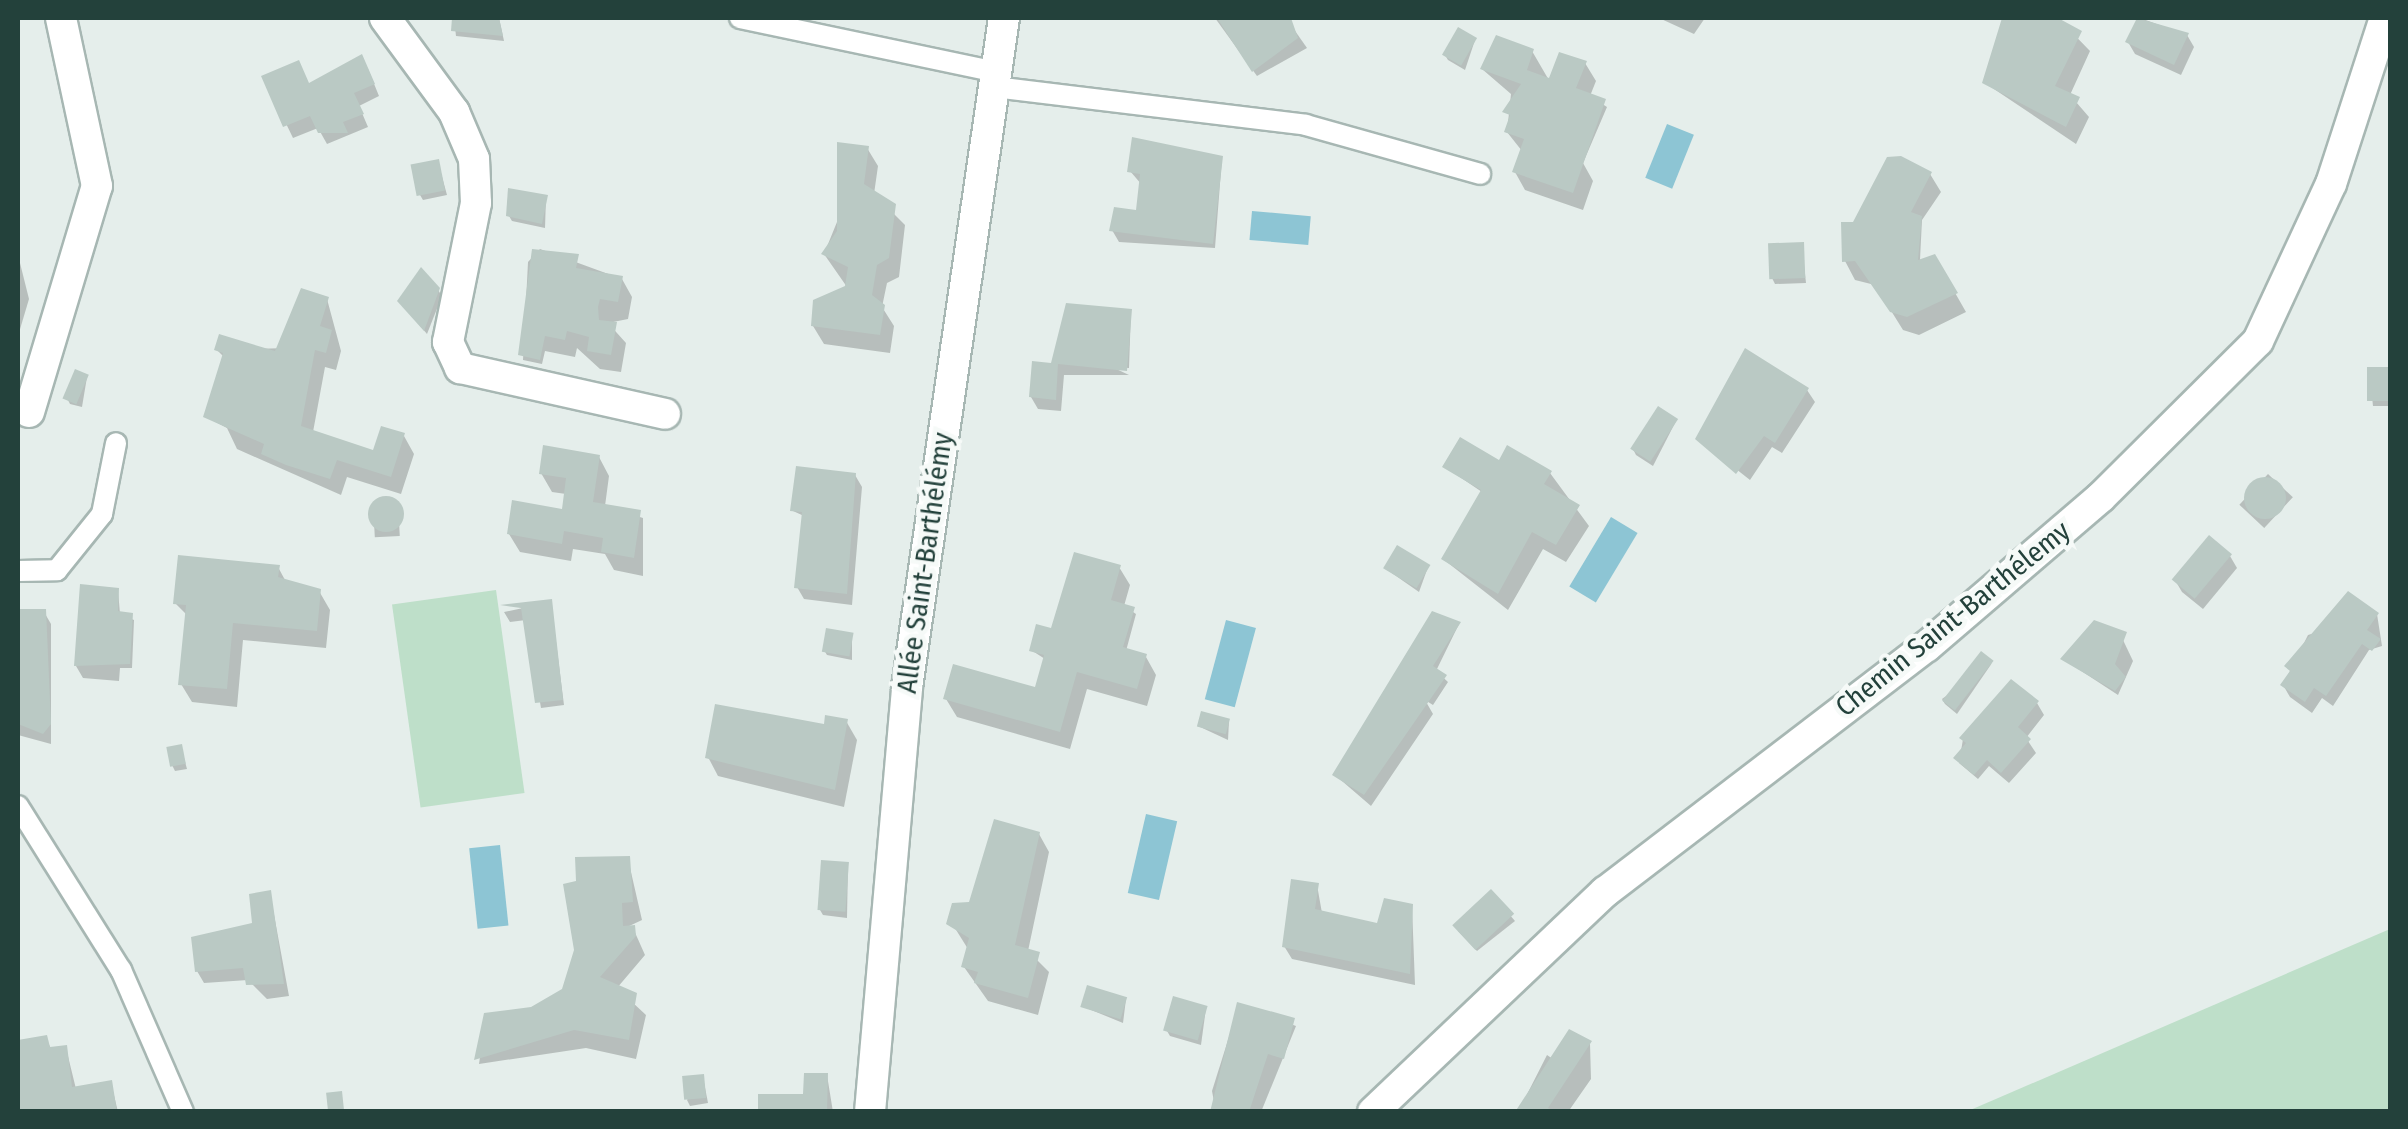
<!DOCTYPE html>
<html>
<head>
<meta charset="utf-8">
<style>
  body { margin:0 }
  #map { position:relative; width:2408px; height:1129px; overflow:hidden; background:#e5eeeb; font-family:"Fira Sans Condensed",sans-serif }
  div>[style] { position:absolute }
  .green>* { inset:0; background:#bedfc9; transform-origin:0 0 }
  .water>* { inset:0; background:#8dc5d4; transform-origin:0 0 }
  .shadow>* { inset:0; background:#0003; transform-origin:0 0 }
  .building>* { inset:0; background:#bac9c4; transform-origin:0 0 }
  .round { border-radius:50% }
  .roads { filter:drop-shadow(2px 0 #a7b7b3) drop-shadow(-2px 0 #a7b7b3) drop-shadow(0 2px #a7b7b3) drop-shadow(0 -2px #a7b7b3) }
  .service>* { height:20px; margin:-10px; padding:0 10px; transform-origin:10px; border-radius:10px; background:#fff }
  .minor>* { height:30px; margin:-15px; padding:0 15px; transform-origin:15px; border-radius:15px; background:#fff }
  span { translate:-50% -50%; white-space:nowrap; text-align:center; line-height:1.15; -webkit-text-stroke:9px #f6faf8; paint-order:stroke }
  .street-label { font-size:28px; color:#23413b }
  .frame { position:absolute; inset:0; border:20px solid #23413b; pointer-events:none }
</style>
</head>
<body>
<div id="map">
  <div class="green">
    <div style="left:496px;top:590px;width:205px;height:105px;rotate:82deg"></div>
    <div style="clip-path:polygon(2390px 929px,2390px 1111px,1968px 1111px)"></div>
  </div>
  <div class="water">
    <div style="left:1667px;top:124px;width:29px;height:58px;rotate:22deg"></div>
    <div style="left:1252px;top:211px;width:59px;height:29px;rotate:5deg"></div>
    <div style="left:1611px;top:517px;width:31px;height:81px;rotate:31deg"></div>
    <div style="left:1226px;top:620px;width:31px;height:82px;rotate:15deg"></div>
    <div style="left:1146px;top:814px;width:32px;height:81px;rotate:13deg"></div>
    <div style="left:500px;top:845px;width:81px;height:31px;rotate:84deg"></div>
  </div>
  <div class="shadow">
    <div style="clip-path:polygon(454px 18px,499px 18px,504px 41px,456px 36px)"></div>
    <div style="clip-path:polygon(1215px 18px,1286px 18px,1307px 48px,1257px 76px)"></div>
    <div style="clip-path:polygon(1659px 18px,1705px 18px,1694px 34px)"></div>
    <div style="clip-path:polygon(2005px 18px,2058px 18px,2090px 51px,2070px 95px,2089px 117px,2076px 144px,1985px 83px)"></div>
    <div style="clip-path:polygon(2140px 18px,2187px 35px,2194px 47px,2181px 75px,2135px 54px,2128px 42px)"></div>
    <div style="clip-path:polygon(1475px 40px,1465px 70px,1448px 60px,1445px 55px)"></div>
    <div style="clip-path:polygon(1532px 51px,1550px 82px,1585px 63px,1596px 81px,1590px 96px,1607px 107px,1583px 163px,1593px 181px,1583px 210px,1525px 190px,1515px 172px,1522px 151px,1507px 132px,1511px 94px,1482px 69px)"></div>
    <div style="clip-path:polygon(368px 69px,379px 96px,359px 106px,368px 127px,327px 144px,318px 128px,293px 138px,264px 78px,309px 86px)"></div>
    <div style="clip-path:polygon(867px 148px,878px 166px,874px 194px,905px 225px,899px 277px,887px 283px,882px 307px,894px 326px,890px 353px,824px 344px,813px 326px,847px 287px,824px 254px)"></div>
    <div style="clip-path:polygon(1222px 158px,1215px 248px,1119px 242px,1112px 230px,1139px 213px,1142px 185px,1130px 171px)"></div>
    <div style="clip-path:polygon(438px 162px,447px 195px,423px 200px,420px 195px)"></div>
    <div style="clip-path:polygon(1930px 174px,1941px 192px,1922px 220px,1920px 260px,1934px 256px,1966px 312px,1919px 335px,1903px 330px,1875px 285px,1855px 280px,1845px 261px,1855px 224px)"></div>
    <div style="clip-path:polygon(546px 197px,545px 228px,512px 221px,509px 216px)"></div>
    <div style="clip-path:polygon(1802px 245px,1806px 283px,1775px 284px,1772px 278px)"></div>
    <div style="clip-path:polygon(540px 249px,622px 279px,632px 297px,628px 319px,608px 323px,626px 343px,621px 372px,600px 369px,577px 348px,575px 357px,545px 351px,542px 364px,523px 360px,528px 262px)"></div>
    <div style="clip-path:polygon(18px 255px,29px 299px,18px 336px)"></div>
    <div style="clip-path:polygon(438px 290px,442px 296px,427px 334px,403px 306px)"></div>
    <div style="clip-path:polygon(327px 299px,341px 351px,336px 370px,325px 367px,313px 432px,375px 453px,404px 436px,414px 454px,401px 494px,347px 477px,341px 495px,237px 449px,227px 428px,206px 417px,224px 357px,217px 350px,286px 348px)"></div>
    <div style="clip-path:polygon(1131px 311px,1129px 368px,1112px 367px,1129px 375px,1064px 375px,1061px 411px,1038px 409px,1031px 397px,1053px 365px)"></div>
    <div style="clip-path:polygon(2390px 369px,2390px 406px,2373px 406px,2369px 370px)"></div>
    <div style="clip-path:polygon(87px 377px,82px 407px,70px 404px,67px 398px)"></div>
    <div style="clip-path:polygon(1807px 390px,1815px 402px,1782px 453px,1772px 447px,1750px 480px,1698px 439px)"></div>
    <div style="clip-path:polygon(1676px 421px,1653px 466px,1636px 455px,1633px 449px)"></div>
    <div style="clip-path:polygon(599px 457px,609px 476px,605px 506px,643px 518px,643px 576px,614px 570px,605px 554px,573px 549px,571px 561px,520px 552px,509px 534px,564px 512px,566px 494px,552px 492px,541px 473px)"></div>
    <div style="clip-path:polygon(1497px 461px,1550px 473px,1589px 526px,1566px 562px,1543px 549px,1508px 610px,1443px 559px,1482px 492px,1445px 467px)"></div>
    <div style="left:2268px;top:474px;width:34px;height:42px;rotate:43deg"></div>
    <div style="clip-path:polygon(855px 475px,862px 487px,852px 605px,804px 599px,797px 587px,804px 516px,793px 511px)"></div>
    <div style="left:398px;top:502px;width:34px;height:25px;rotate:87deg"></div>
    <div style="clip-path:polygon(2230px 556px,2237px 568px,2203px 609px,2182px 592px,2175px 580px)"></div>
    <div style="clip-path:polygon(278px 567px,285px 580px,319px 591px,330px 610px,326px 648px,243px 640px,237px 707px,192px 702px,181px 684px,188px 616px,176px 604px)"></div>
    <div style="clip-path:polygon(1119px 567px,1130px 585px,1124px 606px,1136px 614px,1126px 651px,1146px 657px,1156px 675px,1147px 706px,1087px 689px,1070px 749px,957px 717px,946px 699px,1036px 690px,1045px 659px,1031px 650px)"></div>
    <div style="clip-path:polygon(1428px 567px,1419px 592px,1386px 569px)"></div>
    <div style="clip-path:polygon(118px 590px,120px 614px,134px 620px,132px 668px,120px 668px,119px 681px,83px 678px,76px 666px)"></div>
    <div style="clip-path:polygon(551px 602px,564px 705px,541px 708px,526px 620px,510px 622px,504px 612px)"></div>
    <div style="clip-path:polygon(18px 612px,44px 612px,51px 624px,51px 744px,18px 735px)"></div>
    <div style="clip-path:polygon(2377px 614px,2382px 646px,2369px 650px,2333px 706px,2322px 698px,2312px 713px,2290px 697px,2283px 685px,2308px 635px)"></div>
    <div style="clip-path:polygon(1459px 624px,1436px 671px,1448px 682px,1433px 705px,1425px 700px,1433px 714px,1371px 806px,1335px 775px)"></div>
    <div style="clip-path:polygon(852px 635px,852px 660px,827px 655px,824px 650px)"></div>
    <div style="clip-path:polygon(2123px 640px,2133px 661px,2118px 695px,2063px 659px)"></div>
    <div style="clip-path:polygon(1992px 663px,1957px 714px,1945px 704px,1942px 699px)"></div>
    <div style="clip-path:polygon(2037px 703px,2044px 715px,2026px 738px,2036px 753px,2009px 783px,1989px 766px,1978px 779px,1959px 763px,1963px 739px)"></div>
    <div style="clip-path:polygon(846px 721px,857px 740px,844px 807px,718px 776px,708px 757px)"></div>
    <div style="clip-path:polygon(1229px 721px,1228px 740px,1198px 726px)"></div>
    <div style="clip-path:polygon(181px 747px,187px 769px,175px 771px,172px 765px)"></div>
    <div style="clip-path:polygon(1039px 834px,1049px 852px,1028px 951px,1049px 972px,1038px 1015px,988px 1001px,964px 967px,968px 949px,948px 917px,968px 909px)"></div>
    <div style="clip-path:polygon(628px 859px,642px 920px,625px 928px,633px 928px,645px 955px,617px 988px,646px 1015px,636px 1059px,586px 1048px,479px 1064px,486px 1015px,532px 1009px,564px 991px)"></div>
    <div style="clip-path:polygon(848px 865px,847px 918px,823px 915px,820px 910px)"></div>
    <div style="clip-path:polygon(1317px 885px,1322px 913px,1376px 925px,1412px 906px,1415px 985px,1292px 959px,1284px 946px)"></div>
    <div style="clip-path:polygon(270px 893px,289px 996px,267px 999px,248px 980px,204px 983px,197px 971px,255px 924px)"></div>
    <div style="clip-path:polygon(1491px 893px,1515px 921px,1477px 951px,1458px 931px)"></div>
    <div style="clip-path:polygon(1126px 999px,1123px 1023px,1084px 1007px)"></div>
    <div style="clip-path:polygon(1239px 1005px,1296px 1026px,1261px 1112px,1216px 1112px,1212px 1091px)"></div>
    <div style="clip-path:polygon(1206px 1008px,1201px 1045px,1170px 1036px,1167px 1031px)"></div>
    <div style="clip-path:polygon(45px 1038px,52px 1050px,66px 1048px,76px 1089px,111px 1083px,118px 1112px,18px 1112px,18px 1042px)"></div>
    <div style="clip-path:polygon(1590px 1043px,1591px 1079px,1568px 1112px,1518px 1112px,1547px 1055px,1556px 1061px)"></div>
    <div style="clip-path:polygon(827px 1075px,833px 1112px,760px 1112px,806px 1096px)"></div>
    <div style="clip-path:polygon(703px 1077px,708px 1103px,690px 1106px,687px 1100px)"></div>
  </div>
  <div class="building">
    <div style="clip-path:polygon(452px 18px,499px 18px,503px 36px,451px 31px)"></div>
    <div style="clip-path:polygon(1217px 18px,1291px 18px,1298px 38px,1252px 72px)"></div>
    <div style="clip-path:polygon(2002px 18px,2058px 18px,2082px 31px,2055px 86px,2080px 97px,2066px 127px,1982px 83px)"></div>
    <div style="clip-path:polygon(2137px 18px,2189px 33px,2174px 65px,2125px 42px)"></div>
    <div style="left:1458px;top:27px;width:22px;height:32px;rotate:30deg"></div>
    <div style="clip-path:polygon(1496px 35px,1534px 49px,1527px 70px,1549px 78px,1559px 52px,1587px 61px,1576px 88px,1606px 99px,1573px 193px,1512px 172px,1524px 139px,1504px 132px,1510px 115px,1502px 112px,1521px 84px,1480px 69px)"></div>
    <div style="clip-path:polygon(362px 54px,375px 84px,354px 93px,364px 114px,343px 122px,348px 133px,318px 133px,310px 116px,283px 127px,261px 76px,299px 60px,309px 83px)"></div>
    <div style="clip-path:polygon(1132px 137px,1223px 156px,1213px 244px,1109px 231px,1114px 207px,1136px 210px,1140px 174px,1127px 172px)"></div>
    <div style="clip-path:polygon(837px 142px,869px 146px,864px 184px,896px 204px,889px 258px,877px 265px,872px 295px,885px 305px,880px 335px,811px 326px,813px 300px,845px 286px,848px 267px,821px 254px,837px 231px)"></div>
    <div style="clip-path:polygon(1901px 156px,1932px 172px,1911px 212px,1922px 216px,1918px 260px,1935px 254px,1958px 293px,1907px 317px,1890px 312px,1855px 261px,1842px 262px,1841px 222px,1853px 222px,1887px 157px)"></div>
    <div style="left:439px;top:159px;width:32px;height:29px;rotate:79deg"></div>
    <div style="clip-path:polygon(508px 188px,548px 195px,542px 224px,506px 216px)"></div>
    <div style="left:1804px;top:242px;width:36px;height:36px;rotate:88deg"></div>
    <div style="clip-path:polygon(532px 249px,579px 254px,576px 268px,623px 276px,618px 302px,600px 299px,598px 307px,599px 320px,617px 322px,611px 355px,587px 351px,589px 337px,567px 331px,565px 340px,545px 336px,540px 360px,518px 355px)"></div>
    <div style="clip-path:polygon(421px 267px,440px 288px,424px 331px,397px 301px)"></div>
    <div style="clip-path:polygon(301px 288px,329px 297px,320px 326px,332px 330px,326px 353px,315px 350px,301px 426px,373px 450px,381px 426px,405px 433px,391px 477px,337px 460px,330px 479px,286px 465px,261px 454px,264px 444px,203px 417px,223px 353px,214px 350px,219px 334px,275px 351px)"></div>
    <div style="clip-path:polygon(1066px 303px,1132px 309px,1127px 371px,1058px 364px,1056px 400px,1029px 397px,1032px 361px,1051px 363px)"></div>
    <div style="clip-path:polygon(1745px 348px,1809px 388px,1775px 443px,1764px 436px,1736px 474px,1695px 439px)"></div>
    <div style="left:2367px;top:367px;width:23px;height:34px"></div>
    <div style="left:75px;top:369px;width:15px;height:32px;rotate:23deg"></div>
    <div style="left:1658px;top:406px;width:24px;height:51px;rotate:33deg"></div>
    <div style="clip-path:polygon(1460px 437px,1499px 460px,1507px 445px,1552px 471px,1544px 484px,1580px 505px,1556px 545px,1532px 532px,1498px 594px,1441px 559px,1481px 490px,1442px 467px)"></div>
    <div style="clip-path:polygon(543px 445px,600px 455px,593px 502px,641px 510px,634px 558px,601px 552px,603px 538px,564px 531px,562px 544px,507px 534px,512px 500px,562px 509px,566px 478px,539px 474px)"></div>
    <div style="clip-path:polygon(796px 466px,856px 473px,847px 594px,794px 588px,802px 512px,790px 511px)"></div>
    <div class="round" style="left:2244px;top:477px;width:42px;height:42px"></div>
    <div class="round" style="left:368px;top:496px;width:36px;height:36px"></div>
    <div style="left:2209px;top:535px;width:30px;height:58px;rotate:40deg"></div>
    <div style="left:1397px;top:545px;width:39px;height:27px;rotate:31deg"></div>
    <div style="clip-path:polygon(1074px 552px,1121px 565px,1111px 600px,1135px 607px,1123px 647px,1147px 654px,1137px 689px,1077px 672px,1060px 732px,943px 699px,953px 664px,1035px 687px,1044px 655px,1029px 651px,1036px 624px,1051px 628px)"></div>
    <div style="clip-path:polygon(178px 555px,280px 565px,278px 577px,321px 589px,317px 631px,233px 623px,227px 689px,178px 685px,186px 605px,173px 604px)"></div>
    <div style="clip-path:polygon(80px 584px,119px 588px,118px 611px,133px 613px,130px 664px,74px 666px)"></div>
    <div style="clip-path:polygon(2348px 591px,2379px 613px,2367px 630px,2381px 639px,2372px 651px,2362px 644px,2326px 696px,2314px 688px,2305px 702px,2280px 685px,2290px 671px,2284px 666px)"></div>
    <div style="clip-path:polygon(552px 599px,563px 700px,535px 703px,521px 608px,500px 605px)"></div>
    <div style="clip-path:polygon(18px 609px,46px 609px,51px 724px,43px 734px,18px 724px)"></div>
    <div style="clip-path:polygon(1432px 611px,1461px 622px,1433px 666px,1447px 675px,1364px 795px,1332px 775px)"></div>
    <div style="clip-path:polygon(2094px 620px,2127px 632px,2115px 664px,2126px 677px,2115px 691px,2060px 659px)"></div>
    <div style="left:826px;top:628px;width:28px;height:24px;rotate:10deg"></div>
    <div style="left:1981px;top:651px;width:16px;height:63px;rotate:38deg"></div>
    <div style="clip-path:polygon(2011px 679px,2039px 701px,2018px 727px,2031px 739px,2001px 773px,1987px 760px,1974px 775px,1953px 758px,1966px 743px,1959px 738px)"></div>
    <div style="clip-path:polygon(715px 704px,824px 724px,825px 715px,848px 719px,835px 790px,705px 758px)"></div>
    <div style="left:1201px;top:711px;width:30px;height:16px;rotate:15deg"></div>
    <div style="left:182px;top:744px;width:20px;height:16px;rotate:79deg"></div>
    <div style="clip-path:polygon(994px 819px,1040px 832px,1015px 945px,1040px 952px,1028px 998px,974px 983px,978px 972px,961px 967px,969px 938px,946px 924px,952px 903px,969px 902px)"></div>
    <div style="clip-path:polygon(630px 856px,633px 902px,622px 903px,623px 926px,635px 925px,636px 936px,600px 977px,637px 993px,629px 1040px,574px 1030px,474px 1060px,484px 1013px,531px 1007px,562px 989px,574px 950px,563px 884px,576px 881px,575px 857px)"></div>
    <div style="left:821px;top:860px;width:28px;height:50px;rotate:4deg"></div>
    <div style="clip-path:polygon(1291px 879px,1319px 883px,1315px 909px,1377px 923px,1384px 898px,1413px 904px,1410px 974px,1282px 947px)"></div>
    <div style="left:1491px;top:889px;width:34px;height:53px;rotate:47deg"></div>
    <div style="clip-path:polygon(271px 890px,284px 984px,246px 985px,243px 968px,195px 972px,191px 937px,252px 923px,249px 894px)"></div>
    <div style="left:1087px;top:985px;width:42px;height:23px;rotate:17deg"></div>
    <div style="left:1173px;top:996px;width:36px;height:36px;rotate:16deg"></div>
    <div style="clip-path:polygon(1237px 1002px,1295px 1018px,1284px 1059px,1268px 1054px,1249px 1112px,1210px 1112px)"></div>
    <div style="clip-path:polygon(1569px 1029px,1592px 1041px,1548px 1108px,1556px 1112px,1515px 1112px)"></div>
    <div style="clip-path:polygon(47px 1035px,50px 1047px,67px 1045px,72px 1087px,112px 1080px,117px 1112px,18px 1112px,18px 1040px)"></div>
    <div style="clip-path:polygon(804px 1073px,828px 1073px,827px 1112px,758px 1112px,758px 1094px,803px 1094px)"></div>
    <div style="left:704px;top:1074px;width:24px;height:22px;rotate:85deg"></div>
    <div style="left:342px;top:1091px;width:19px;height:16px;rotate:84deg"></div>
  </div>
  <div class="roads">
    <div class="service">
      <div style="left:740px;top:18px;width:262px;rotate:11.9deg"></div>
      <div style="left:994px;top:87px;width:314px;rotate:6.9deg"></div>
      <div style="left:1306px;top:125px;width:181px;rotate:15.7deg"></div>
      <div style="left:18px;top:571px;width:39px;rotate:-1deg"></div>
      <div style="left:57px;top:570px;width:72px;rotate:-51.2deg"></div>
      <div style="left:102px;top:514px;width:72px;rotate:-78.8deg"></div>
      <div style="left:18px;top:806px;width:194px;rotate:57.9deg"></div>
      <div style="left:121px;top:970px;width:155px;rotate:66.4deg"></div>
    </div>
    <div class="minor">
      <div style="left:385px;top:18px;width:117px;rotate:53.7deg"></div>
      <div style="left:454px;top:112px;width:51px;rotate:66.9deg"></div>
      <div style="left:474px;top:159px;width:44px;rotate:87.4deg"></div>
      <div style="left:476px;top:203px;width:142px;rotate:101.4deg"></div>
      <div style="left:448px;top:342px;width:29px;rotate:65deg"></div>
      <div style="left:460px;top:368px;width:210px;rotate:12.6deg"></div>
      <div style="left:29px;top:412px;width:236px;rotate:-73.3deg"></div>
      <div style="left:97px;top:186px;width:172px;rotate:-102.1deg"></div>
      <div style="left:870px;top:1112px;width:427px;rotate:-85deg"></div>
      <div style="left:907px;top:687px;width:676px;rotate:-81.75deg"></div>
      <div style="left:1373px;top:1112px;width:320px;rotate:-43.5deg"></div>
      <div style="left:1605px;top:892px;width:404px;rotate:-37.4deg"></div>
      <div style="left:1926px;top:647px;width:230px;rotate:-40.6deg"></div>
      <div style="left:2101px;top:497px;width:221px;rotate:-44.8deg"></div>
      <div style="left:2258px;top:341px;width:173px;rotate:-65.1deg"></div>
      <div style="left:2331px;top:184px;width:175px;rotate:-72deg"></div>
    </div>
  </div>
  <div class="street-label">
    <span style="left:925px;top:563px;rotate:-82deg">Allée Saint-Barthélémy</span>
    <span style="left:1953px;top:619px;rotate:-39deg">Chemin Saint-Barthélemy</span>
  </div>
  <div class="frame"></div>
</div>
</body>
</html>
